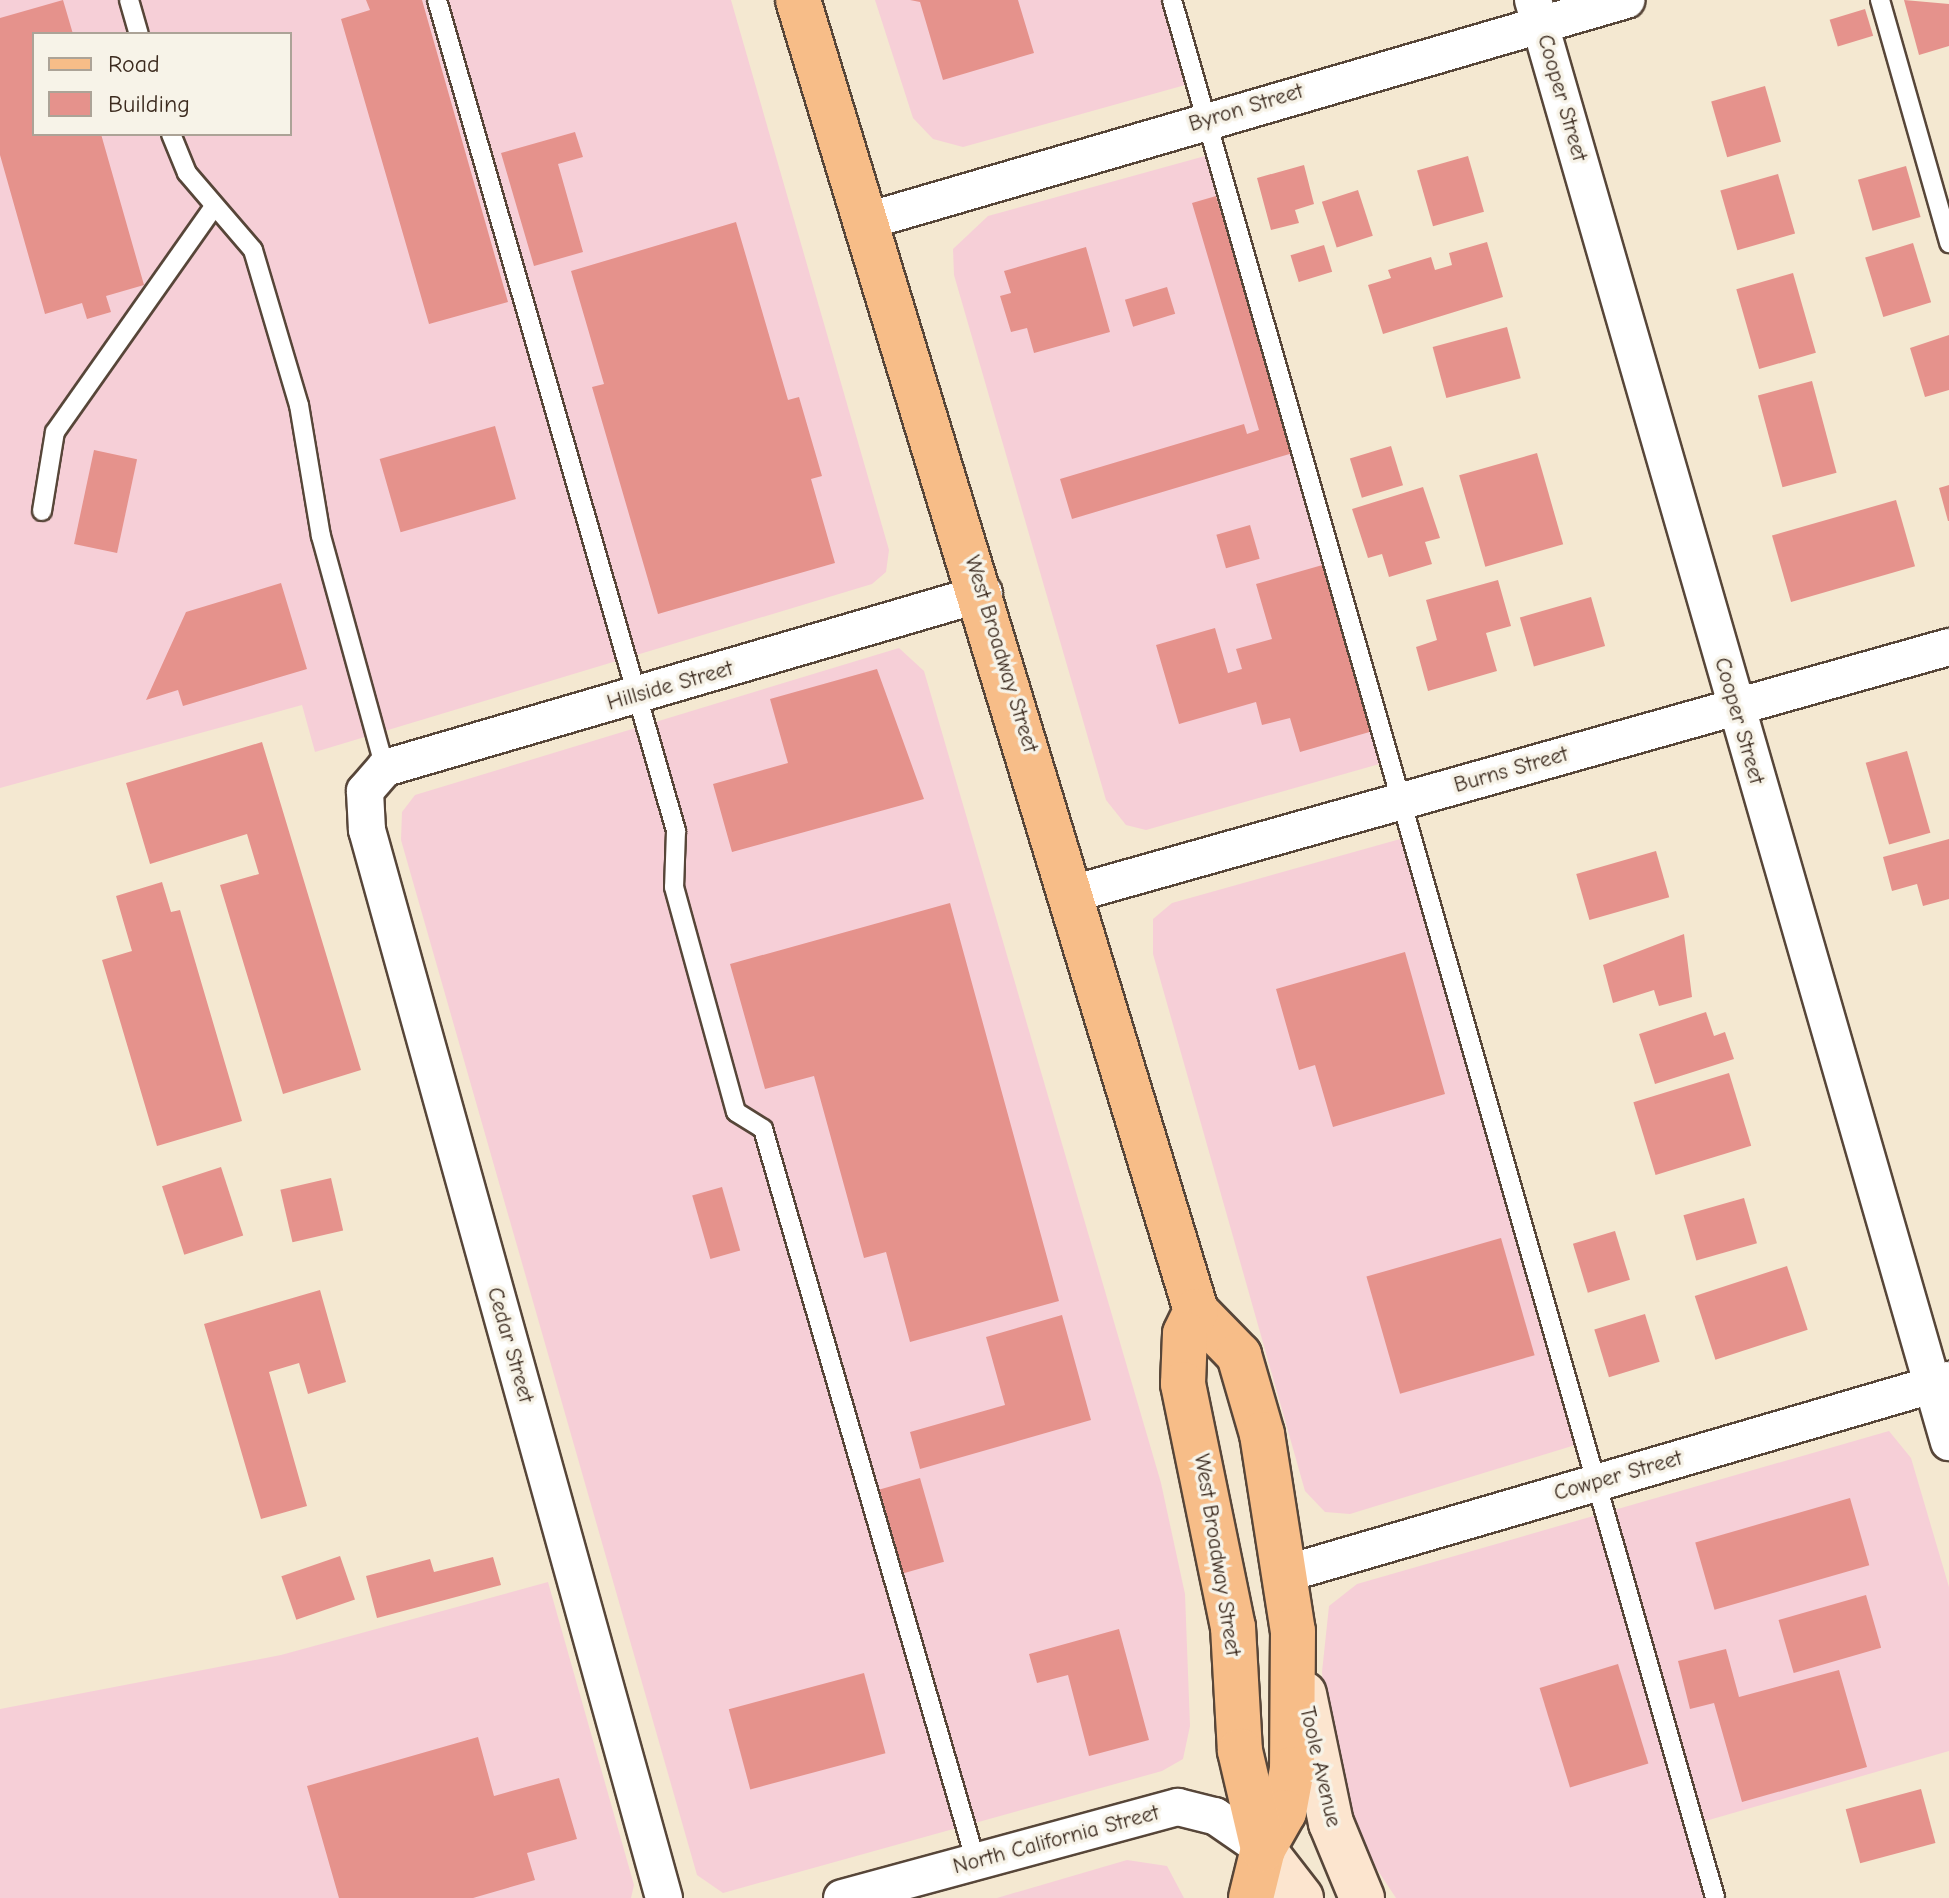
<!DOCTYPE html>
<html>
<head>
<meta charset="utf-8">
<style>
  body { margin:0 }
  #map { position:relative; width:1949px; height:1898px; overflow:hidden; background:#f4e8d1; font-family:"Comic Neue",sans-serif }
  div>[style] { position:absolute }
  .built>* { inset:0; background:#f6cfd7 }
  .building>* { inset:0; background:#e5928c; transform-origin:0 0 }
  .roads { filter:drop-shadow(2px 0 #574639) drop-shadow(-2px 0 #574639) drop-shadow(0 2px #574639) drop-shadow(0 -2px #574639) }
  .service>* { height:18px; margin:-9px; padding:0 9px; transform-origin:9px; border-radius:9px; background:#fff }
  .minor>* { height:36px; margin:-18px; padding:0 18px; transform-origin:18px; border-radius:18px; background:#fff }
  .secondary>* { height:44px; margin:-22px; padding:0 22px; transform-origin:22px; border-radius:22px; background:#fce5cf }
  .primary>* { height:44px; margin:-22px; padding:0 22px; transform-origin:22px; border-radius:22px; background:#f7bd88 }
  span { translate:-50% -50%; white-space:nowrap; text-align:center; line-height:1.15; -webkit-text-stroke:7px #f7f3e8; paint-order:stroke }
  .street-label { font-size:22px; color:#3b2a1e }
  .legend { position:absolute; left:32px; top:32px; width:260px; height:104px; box-sizing:border-box; background:#f7f3e8; border:2px solid #aca397; margin:0; padding:10px 14px; list-style:none; font-size:24px; color:#3b2a1e }
  .legend li { display:flex; align-items:center; gap:16px; height:40px }
  .legend b { width:40px; border:2px solid #aca397 }
</style>
</head>
<body>
<div id="map">
  <div class="built">
    <div style="clip-path:polygon(evenodd,0 0,731px 0,889px 550px,886px 572px,872px 584px,315px 752px,302px 705px,0 788px,0 0,34px 34px,290px 34px,290px 134px,34px 134px,34px 34px)"></div>
    <div style="clip-path:polygon(875px 0,1172px 0,1196px 82px,963px 147px,933px 139px,913px 118px)"></div>
    <div style="clip-path:polygon(1216px 153px,1390px 761px,1146px 830px,1126px 825px,1106px 800px,954px 275px,953px 249px,988px 216px)"></div>
    <div style="clip-path:polygon(899px 648px,924px 671px,1161px 1483px,1185px 1594px,1190px 1726px,1183px 1759px,1162px 1771px,723px 1893px,697px 1875px,401px 840px,402px 812px,415px 795px)"></div>
    <div style="clip-path:polygon(1411px 836px,1585px 1442px,1350px 1514px,1325px 1512px,1305px 1491px,1153px 954px,1153px 919px,1172px 903px)"></div>
    <div style="clip-path:polygon(1889px 1431px,1911px 1458px,1949px 1587px,1949px 1751px,1695px 1824px,1715px 1898px,1396px 1898px,1347px 1824px,1327px 1747px,1322px 1672px,1329px 1606px,1357px 1584px)"></div>
    <div style="clip-path:polygon(548px 1582px,634px 1885px,631px 1898px,0 1898px,0 1709px,281px 1655px)"></div>
    <div style="clip-path:polygon(1127px 1860px,1167px 1866px,1184px 1898px,997px 1898px)"></div>
  </div>
  <div class="building">
    <div style="clip-path:polygon(63px 0,73px 34px,34px 34px,34px 134px,101px 134px,144px 285px,106px 296px,111px 312px,87px 319px,82px 303px,45px 314px,0 155px,0 18px)"></div>
    <div style="clip-path:polygon(366px 0,422px 0,508px 302px,429px 324px,341px 19px,370px 10px)"></div>
    <div style="clip-path:polygon(910px 0,1018px 0,1034px 53px,943px 80px,920px 2px)"></div>
    <div style="clip-path:polygon(1904px 0,1949px 4px,1949px 46px,1919px 55px)"></div>
    <div style="left:1865px;top:9px;width:28px;height:37px;rotate:73deg"></div>
    <div style="left:1765px;top:86px;width:58px;height:56px;rotate:74deg"></div>
    <div style="clip-path:polygon(575px 132px,583px 157px,558px 164px,583px 252px,534px 266px,501px 153px)"></div>
    <div style="left:1468px;top:156px;width:58px;height:53px;rotate:74deg"></div>
    <div style="clip-path:polygon(1304px 165px,1314px 204px,1295px 210px,1299px 223px,1271px 230px,1257px 178px)"></div>
    <div style="left:1906px;top:166px;width:53px;height:50px;rotate:74deg"></div>
    <div style="left:1778px;top:174px;width:62px;height:60px;rotate:74deg"></div>
    <div style="left:1358px;top:190px;width:48px;height:38px;rotate:72deg"></div>
    <div style="clip-path:polygon(1216px 196px,1293px 453px,1072px 519px,1060px 479px,1244px 424px,1247px 434px,1259px 430px,1192px 203px)"></div>
    <div style="clip-path:polygon(736px 222px,788px 400px,799px 397px,822px 476px,811px 479px,835px 563px,658px 614px,592px 387px,604px 384px,571px 271px)"></div>
    <div style="clip-path:polygon(1487px 242px,1503px 297px,1383px 334px,1368px 285px,1391px 278px,1388px 270px,1431px 257px,1435px 270px,1452px 265px,1449px 253px)"></div>
    <div style="left:1913px;top:243px;width:62px;height:50px;rotate:73deg"></div>
    <div style="left:1324px;top:245px;width:28px;height:35px;rotate:73deg"></div>
    <div style="clip-path:polygon(1086px 247px,1110px 332px,1034px 353px,1027px 328px,1011px 332px,1000px 296px,1011px 293px,1004px 271px)"></div>
    <div style="left:1793px;top:273px;width:83px;height:59px;rotate:74deg"></div>
    <div style="left:1167px;top:287px;width:28px;height:44px;rotate:73deg"></div>
    <div style="left:1507px;top:327px;width:53px;height:77px;rotate:75deg"></div>
    <div style="clip-path:polygon(1949px 335px,1949px 390px,1925px 397px,1910px 348px)"></div>
    <div style="left:1812px;top:381px;width:95px;height:56px;rotate:75deg"></div>
    <div style="left:495px;top:426px;width:76px;height:120px;rotate:74deg"></div>
    <div style="left:1391px;top:446px;width:41px;height:43px;rotate:73deg"></div>
    <div style="left:94px;top:450px;width:44px;height:96px;rotate:12deg"></div>
    <div style="left:1537px;top:453px;width:95px;height:81px;rotate:74deg"></div>
    <div style="clip-path:polygon(1949px 485px,1949px 521px,1948px 521px,1939px 488px)"></div>
    <div style="clip-path:polygon(1423px 487px,1440px 538px,1425px 542px,1432px 564px,1389px 577px,1382px 554px,1368px 558px,1352px 509px)"></div>
    <div style="left:1896px;top:500px;width:69px;height:129px;rotate:74deg"></div>
    <div style="left:1250px;top:525px;width:35px;height:35px;rotate:74deg"></div>
    <div style="clip-path:polygon(1326px 564px,1373px 731px,1300px 752px,1290px 718px,1262px 725px,1256px 702px,1179px 724px,1156px 645px,1215px 628px,1228px 673px,1242px 669px,1236px 649px,1272px 639px,1256px 584px)"></div>
    <div style="clip-path:polygon(1498px 580px,1511px 626px,1486px 633px,1497px 671px,1428px 691px,1416px 647px,1437px 640px,1426px 600px)"></div>
    <div style="clip-path:polygon(281px 583px,307px 669px,183px 706px,178px 690px,146px 700px,186px 612px)"></div>
    <div style="left:1591px;top:597px;width:51px;height:74px;rotate:74deg"></div>
    <div style="clip-path:polygon(877px 669px,924px 799px,732px 852px,713px 784px,788px 763px,770px 699px)"></div>
    <div style="clip-path:polygon(262px 742px,361px 1070px,283px 1094px,220px 885px,259px 874px,247px 834px,150px 864px,126px 783px)"></div>
    <div style="left:1907px;top:751px;width:85px;height:43px;rotate:74deg"></div>
    <div style="clip-path:polygon(1949px 839px,1949px 899px,1923px 906px,1917px 884px,1892px 891px,1883px 857px)"></div>
    <div style="left:1656px;top:851px;width:48px;height:83px;rotate:74deg"></div>
    <div style="clip-path:polygon(162px 882px,171px 912px,180px 910px,242px 1121px,157px 1146px,102px 960px,132px 951px,116px 896px)"></div>
    <div style="clip-path:polygon(950px 903px,1059px 1301px,910px 1342px,886px 1252px,864px 1258px,814px 1076px,765px 1089px,730px 964px)"></div>
    <div style="clip-path:polygon(1684px 934px,1692px 997px,1659px 1006px,1654px 990px,1613px 1003px,1603px 965px)"></div>
    <div style="clip-path:polygon(1405px 952px,1445px 1094px,1333px 1127px,1315px 1065px,1299px 1070px,1276px 989px)"></div>
    <div style="clip-path:polygon(1706px 1012px,1714px 1036px,1725px 1032px,1734px 1059px,1655px 1084px,1639px 1034px)"></div>
    <div style="left:1729px;top:1073px;width:76px;height:100px;rotate:73deg"></div>
    <div style="left:221px;top:1167px;width:72px;height:62px;rotate:72deg"></div>
    <div style="left:331px;top:1178px;width:54px;height:52px;rotate:77deg"></div>
    <div style="left:722px;top:1187px;width:66px;height:31px;rotate:74deg"></div>
    <div style="left:1744px;top:1198px;width:47px;height:63px;rotate:74deg"></div>
    <div style="left:1615px;top:1231px;width:51px;height:44px;rotate:73deg"></div>
    <div style="left:1501px;top:1238px;width:122px;height:140px;rotate:74deg"></div>
    <div style="left:1787px;top:1266px;width:67px;height:97px;rotate:72deg"></div>
    <div style="clip-path:polygon(320px 1290px,346px 1382px,308px 1394px,299px 1363px,269px 1372px,307px 1506px,261px 1519px,204px 1324px)"></div>
    <div style="left:1645px;top:1314px;width:50px;height:53px;rotate:73deg"></div>
    <div style="clip-path:polygon(1062px 1315px,1091px 1420px,920px 1469px,910px 1432px,1005px 1405px,986px 1337px)"></div>
    <div style="left:920px;top:1478px;width:87px;height:42px;rotate:74deg"></div>
    <div style="left:1850px;top:1498px;width:70px;height:161px;rotate:74deg"></div>
    <div style="left:340px;top:1556px;width:46px;height:62px;rotate:71deg"></div>
    <div style="clip-path:polygon(493px 1557px,501px 1585px,377px 1618px,366px 1576px,430px 1559px,434px 1572px)"></div>
    <div style="left:1866px;top:1595px;width:55px;height:91px;rotate:74deg"></div>
    <div style="clip-path:polygon(1119px 1629px,1149px 1740px,1089px 1756px,1068px 1675px,1037px 1683px,1029px 1654px)"></div>
    <div style="clip-path:polygon(1726px 1649px,1739px 1697px,1839px 1670px,1867px 1767px,1742px 1802px,1714px 1703px,1690px 1709px,1678px 1661px)"></div>
    <div style="left:1618px;top:1664px;width:104px;height:82px;rotate:73deg"></div>
    <div style="left:864px;top:1673px;width:83px;height:140px;rotate:75deg"></div>
    <div style="clip-path:polygon(478px 1737px,494px 1796px,559px 1778px,577px 1839px,527px 1853px,535px 1880px,473px 1898px,339px 1898px,307px 1786px)"></div>
    <div style="left:1921px;top:1789px;width:56px;height:78px;rotate:75deg"></div>
  </div>
  <div class="roads">
    <div class="service">
      <div style="left:129px;top:0;width:35px;rotate:74deg"></div>
      <div style="left:437px;top:0;width:865px;rotate:73.95deg"></div>
      <div style="left:676px;top:831px;width:56px;rotate:92deg"></div>
      <div style="left:674px;top:887px;width:233px;rotate:74.6deg"></div>
      <div style="left:736px;top:1112px;width:32px;rotate:32deg"></div>
      <div style="left:763px;top:1129px;width:763px;rotate:73.8deg"></div>
      <div style="left:1172px;top:0;width:1974px;rotate:74.03deg"></div>
      <div style="left:1880px;top:0;width:253px;rotate:74.1deg"></div>
      <div style="left:171px;top:134px;width:42px;rotate:67.7deg"></div>
      <div style="left:187px;top:173px;width:101px;rotate:49.4deg"></div>
      <div style="left:253px;top:250px;width:162px;rotate:73.5deg"></div>
      <div style="left:299px;top:405px;width:133px;rotate:80.5deg"></div>
      <div style="left:321px;top:536px;width:241px;rotate:74.6deg"></div>
      <div style="left:42px;top:511px;width:80px;rotate:-80.7deg"></div>
      <div style="left:55px;top:432px;width:274px;rotate:-54.8deg"></div>
    </div>
    <div class="minor">
      <div style="left:1533px;top:0;width:1501px;rotate:73.91deg"></div>
      <div style="left:867px;top:221px;width:791px;rotate:-16.23deg"></div>
      <div style="left:1072px;top:894px;width:911px;rotate:-15.73deg"></div>
      <div style="left:1288px;top:1573px;width:689px;rotate:-16.28deg"></div>
      <div style="left:664px;top:1898px;width:1109px;rotate:-105.54deg"></div>
      <div style="left:367px;top:830px;width:39px;rotate:-93deg"></div>
      <div style="left:365px;top:791px;width:30px;rotate:-49deg"></div>
      <div style="left:385px;top:768px;width:624px;rotate:-16.29deg"></div>
      <div style="left:842px;top:1898px;width:348px;rotate:-15.2deg"></div>
      <div style="left:1178px;top:1807px;width:38px;rotate:14deg"></div>
      <div style="left:1215px;top:1816px;width:58px;rotate:34.5deg"></div>
    </div>
    <div class="secondary">
      <div style="left:1304px;top:1694px;width:132px;rotate:78.2deg"></div>
      <div style="left:1331px;top:1823px;width:81px;rotate:67.5deg"></div>
      <div style="left:1263px;top:1849px;width:62px;rotate:52.2deg"></div>
    </div>
    <div class="primary">
      <div style="left:798px;top:0;width:1370px;rotate:73.11deg"></div>
      <div style="left:1196px;top:1311px;width:62px;rotate:45.7deg"></div>
      <div style="left:1239px;top:1355px;width:82px;rotate:73.8deg"></div>
      <div style="left:1262px;top:1434px;width:199px;rotate:81.1deg"></div>
      <div style="left:1293px;top:1631px;width:138px;rotate:90.4deg"></div>
      <div style="left:1292px;top:1769px;width:44px;rotate:100.5deg"></div>
      <div style="left:1284px;top:1812px;width:43px;rotate:119.6deg"></div>
      <div style="left:1263px;top:1849px;width:50px;rotate:103.8deg"></div>
      <div style="left:1196px;top:1311px;width:25px;rotate:116deg"></div>
      <div style="left:1185px;top:1334px;width:50px;rotate:92.3deg"></div>
      <div style="left:1183px;top:1384px;width:248px;rotate:78.4deg"></div>
      <div style="left:1233px;top:1627px;width:124px;rotate:86.8deg"></div>
      <div style="left:1240px;top:1751px;width:101px;rotate:76.8deg"></div>
    </div>
  </div>
  <div class="street-label">
    <span style="left:1562px;top:98px;rotate:74deg">Cooper Street</span>
    <span style="left:1246px;top:108px;rotate:-17deg">Byron Street</span>
    <span style="left:1001px;top:654px;rotate:73deg">West Broadway Street</span>
    <span style="left:670px;top:686px;rotate:-16deg">Hillside Street</span>
    <span style="left:1739px;top:721px;rotate:74deg">Cooper Street</span>
    <span style="left:1511px;top:770px;rotate:-16deg">Burns Street</span>
    <span style="left:510px;top:1345px;rotate:74deg">Cedar Street</span>
    <span style="left:1618px;top:1476px;rotate:-16deg">Cowper Street</span>
    <span style="left:1217px;top:1555px;rotate:81deg">West Broadway Street</span>
    <span style="left:1320px;top:1767px;rotate:77deg">Toole Avenue</span>
    <span style="left:1056px;top:1840px;rotate:-15deg">North California Street</span>
  </div>
  <ul class="legend">
  <li><b style="height:10px;background:#f7bd88"></b>Road</li>
  <li><b style="height:22px;background:#e5928c"></b>Building</li>
  </ul>
</div>
</body>
</html>
